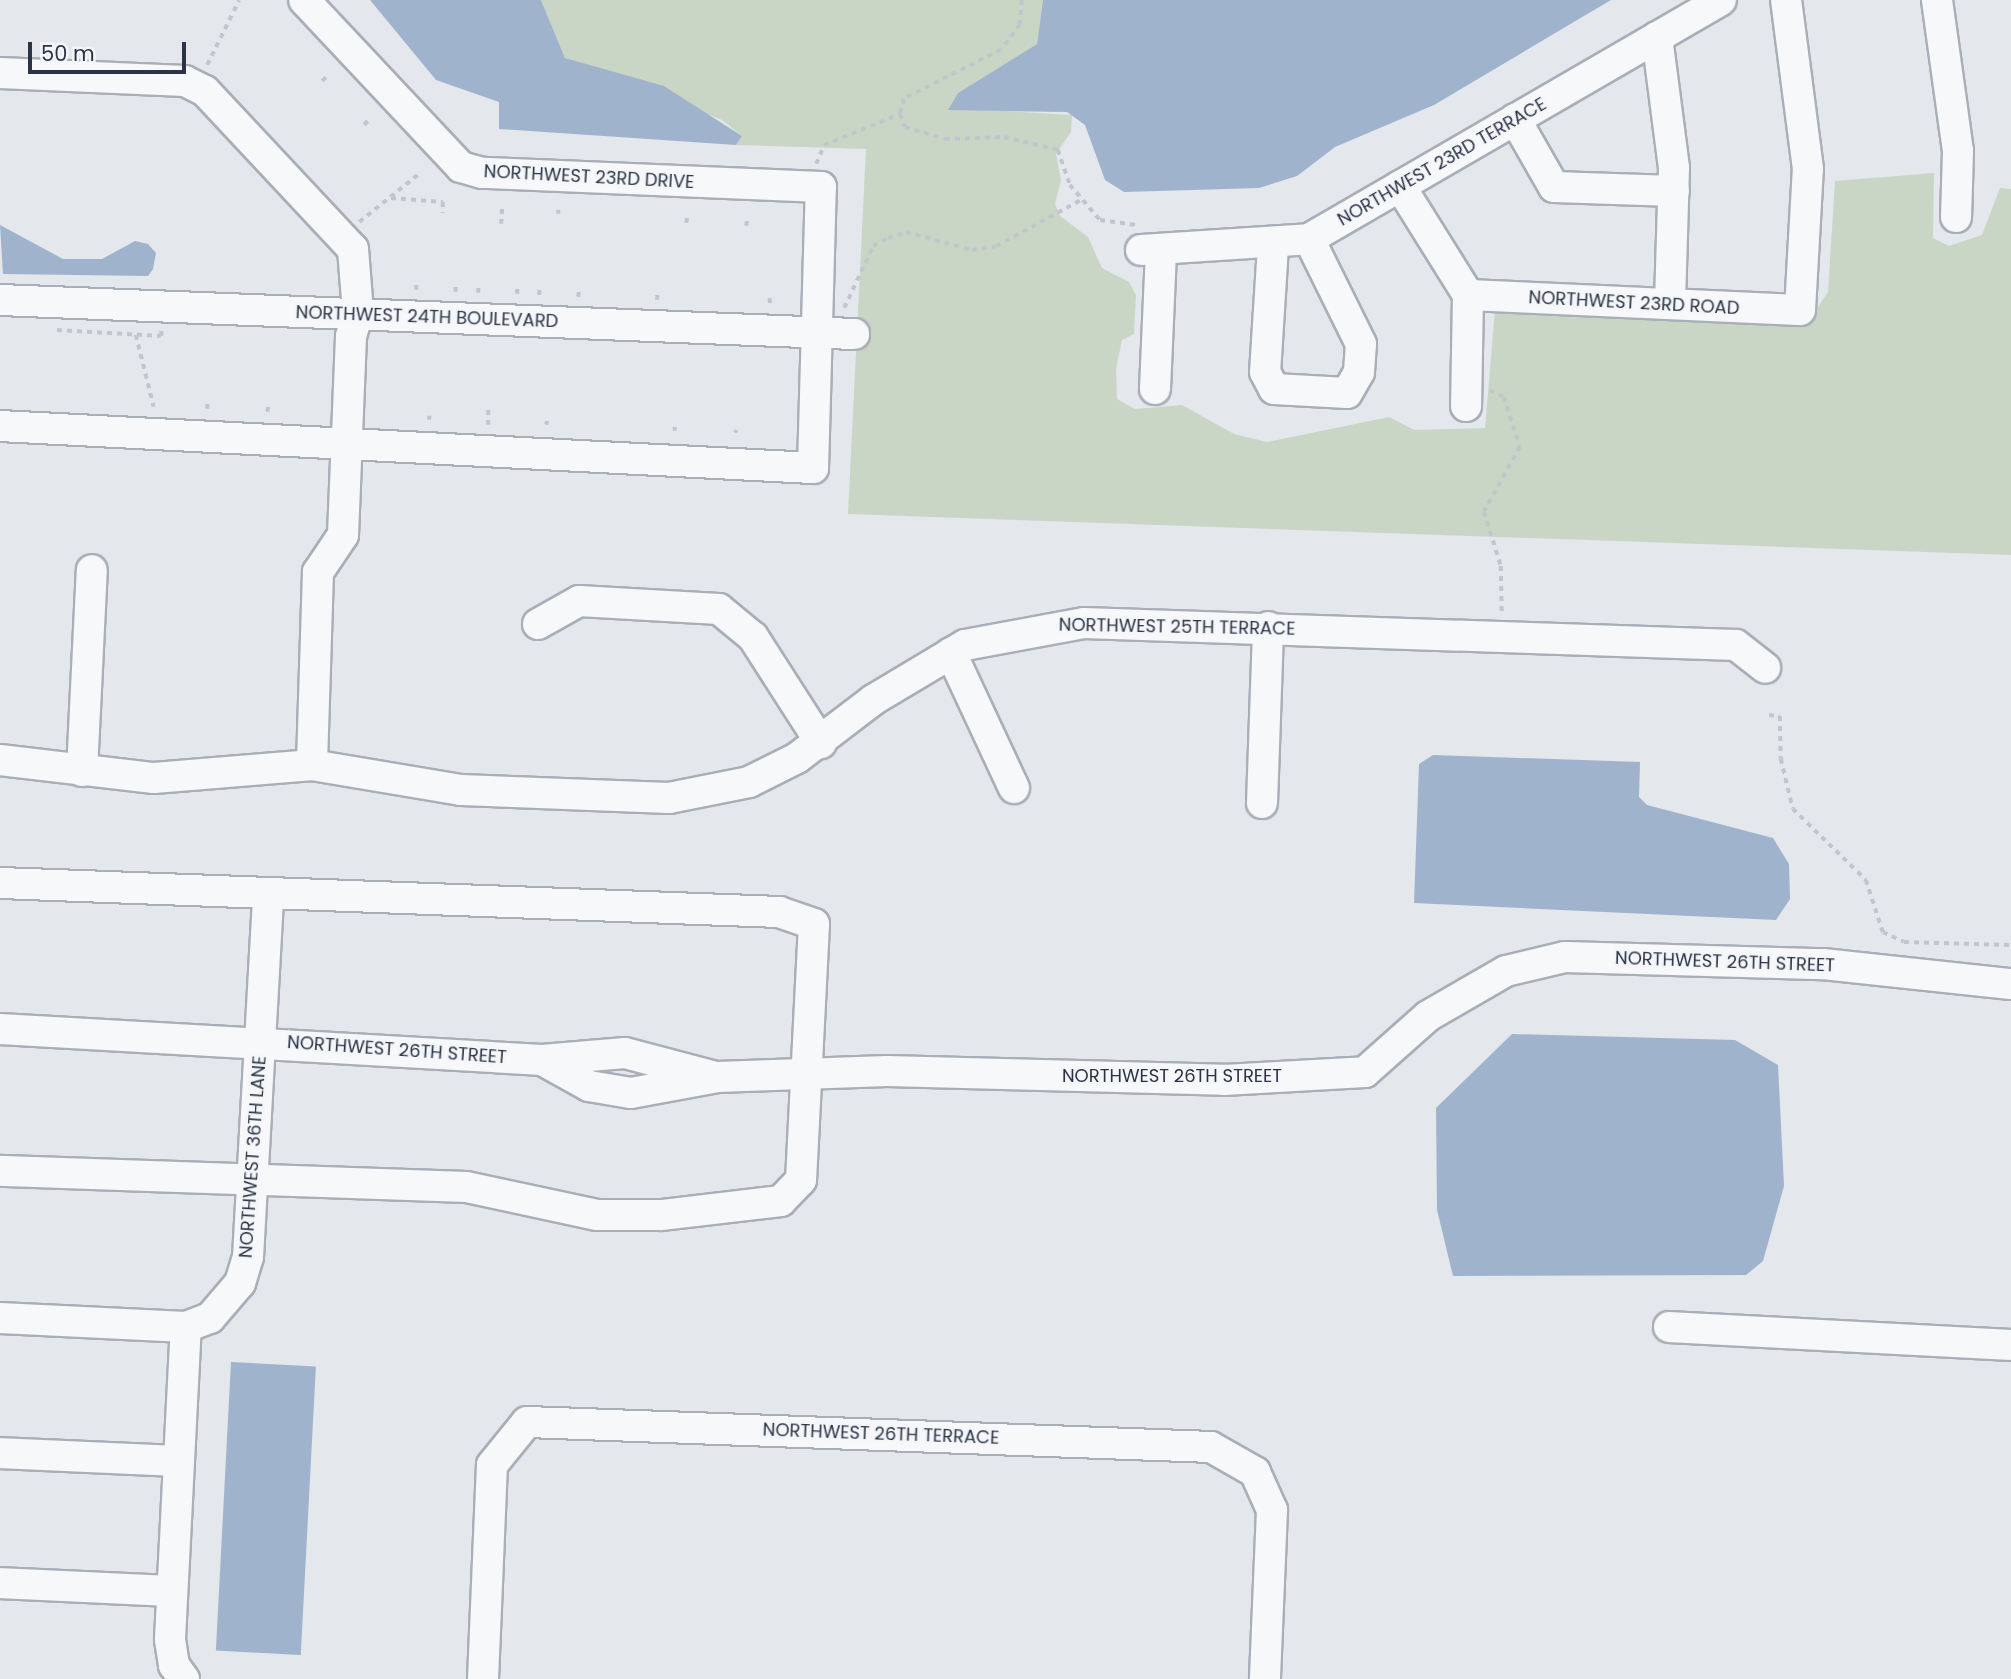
<!DOCTYPE html>
<html>
<head>
<meta charset="utf-8">
<style>
  body { margin:0 }
  #map { position:relative; width:2011px; height:1679px; overflow:hidden; background:#e4e7ec; font-family:Poppins,sans-serif }
  div>[style] { position:absolute }
  .green>* { inset:0; background:#c9d6c5 }
  .water>* { inset:0; background:#9fb4cc; transform-origin:0 0 }
  .path>* { height:3.5px; margin-top:-1.75px; transform-origin:0; background:repeating-linear-gradient(90deg,#c2c5cb 0 5px,transparent 0 10px) }
  .roads { filter:drop-shadow(2px 0 #a9aeb7) drop-shadow(-2px 0 #a9aeb7) drop-shadow(0 2px #a9aeb7) drop-shadow(0 -2px #a9aeb7) }
  .minor>* { height:30px; margin:-15px; padding:0 15px; transform-origin:15px; border-radius:15px; background:#f7f8fa }
  span { translate:-50% -50%; white-space:nowrap; text-align:center; line-height:1.15; -webkit-text-stroke:5px #f4f6f9; paint-order:stroke }
  .street-label { font-size:18px; color:#2b3445 }
  .scale { position:absolute; left:28px; top:42px; width:158px; height:32px; box-sizing:border-box; border:4px solid #2b3445; border-top:0; padding-left:9px; font-size:21px; line-height:24px; white-space:nowrap; color:#2b3445; -webkit-text-stroke:5px #f4f6f9; paint-order:stroke }
</style>
</head>
<body>
<div id="map">
  <div class="green">
    <div style="clip-path:polygon(541px 0,1043px 0,1037px 44px,958px 93px,989px 110px,1072px 115px,1071px 132px,1056px 154px,1061px 180px,1055px 204px,1060px 216px,1088px 237px,1102px 268px,1129px 282px,1136px 295px,1134px 334px,1122px 340px,1116px 369px,1117px 399px,1135px 409px,1182px 405px,1234px 434px,1267px 442px,1389px 417px,1414px 430px,1485px 428px,1495px 309px,1790px 325px,1813px 314px,1828px 292px,1835px 181px,1934px 173px,1933px 238px,1949px 246px,1982px 235px,2000px 188px,2011px 189px,2011px 555px,848px 514px,866px 149px,736px 145px,742px 136px,722px 120px,565px 58px)"></div>
  </div>
  <div class="water">
    <div style="clip-path:polygon(370px 0,541px 0,565px 58px,664px 86px,742px 136px,736px 145px,499px 129px,499px 102px,436px 80px)"></div>
    <div style="clip-path:polygon(1043px 0,1611px 0,1434px 105px,1335px 147px,1297px 176px,1259px 188px,1124px 192px,1105px 180px,1085px 125px,1067px 112px,948px 110px,958px 93px,1037px 44px)"></div>
    <div style="clip-path:polygon(0 225px,63px 259px,102px 259px,135px 241px,148px 244px,156px 253px,153px 269px,148px 276px,3px 274px)"></div>
    <div style="clip-path:polygon(1433px 755px,1640px 762px,1639px 797px,1647px 805px,1773px 838px,1789px 864px,1790px 899px,1776px 920px,1414px 903px,1419px 764px)"></div>
    <div style="clip-path:polygon(1512px 1034px,1735px 1040px,1778px 1065px,1784px 1186px,1763px 1261px,1746px 1275px,1453px 1276px,1437px 1210px,1436px 1108px)"></div>
    <div style="left:231px;top:1362px;width:85px;height:289px;rotate:3deg"></div>
  </div>
  <div class="path">
    <div style="left:1022px;top:0;width:25px;rotate:95deg"></div>
    <div style="left:1020px;top:25px;width:31px;rotate:127deg"></div>
    <div style="left:1001px;top:50px;width:109px;rotate:153.2deg"></div>
    <div style="left:904px;top:99px;width:16px;rotate:105deg"></div>
    <div style="left:900px;top:114px;width:14px;rotate:69deg"></div>
    <div style="left:905px;top:127px;width:42px;rotate:16.7deg"></div>
    <div style="left:945px;top:139px;width:59px;rotate:-1.9deg"></div>
    <div style="left:1004px;top:137px;width:56px;rotate:13.5deg"></div>
    <div style="left:1058px;top:150px;width:37px;rotate:71deg"></div>
    <div style="left:1070px;top:185px;width:46px;rotate:49.4deg"></div>
    <div style="left:1100px;top:220px;width:36px;rotate:8deg"></div>
    <div style="left:207px;top:65px;width:72px;rotate:-63.8deg"></div>
    <div style="left:322px;top:81px;width:10px;rotate:-45deg"></div>
    <div style="left:364px;top:125px;width:9px;rotate:-49deg"></div>
    <div style="left:816px;top:164px;width:21px;rotate:-67deg"></div>
    <div style="left:824px;top:145px;width:82px;rotate:-22.2deg"></div>
    <div style="left:391px;top:198px;width:52px;rotate:4.4deg"></div>
    <div style="left:443px;top:202px;width:11px;rotate:90deg"></div>
    <div style="left:558px;top:214px;width:4px;rotate:-90deg"></div>
    <div style="left:359px;top:222px;width:78px;rotate:-38.8deg"></div>
    <div style="left:686px;top:223px;width:7px;rotate:-82deg"></div>
    <div style="left:501px;top:224px;width:18px;rotate:-87deg"></div>
    <div style="left:746px;top:226px;width:7px;rotate:-82deg"></div>
    <div style="left:416px;top:290px;width:8px;rotate:-90deg"></div>
    <div style="left:455px;top:292px;width:8px;rotate:-83deg"></div>
    <div style="left:478px;top:293px;width:8px;rotate:-90deg"></div>
    <div style="left:517px;top:294px;width:8px;rotate:-90deg"></div>
    <div style="left:539px;top:295px;width:8px;rotate:-90deg"></div>
    <div style="left:578px;top:297px;width:8px;rotate:-83deg"></div>
    <div style="left:770px;top:298px;width:8px;rotate:90deg"></div>
    <div style="left:657px;top:300px;width:7px;rotate:-90deg"></div>
    <div style="left:844px;top:308px;width:68px;rotate:-64.9deg"></div>
    <div style="left:873px;top:246px;width:17px;rotate:-28deg"></div>
    <div style="left:888px;top:238px;width:19px;rotate:-18deg"></div>
    <div style="left:906px;top:232px;width:68px;rotate:15.3deg"></div>
    <div style="left:972px;top:250px;width:24px;rotate:-9deg"></div>
    <div style="left:996px;top:246px;width:97px;rotate:-28.4deg"></div>
    <div style="left:57px;top:330px;width:104px;rotate:3.3deg"></div>
    <div style="left:161px;top:336px;width:7px;rotate:-90deg"></div>
    <div style="left:136px;top:335px;width:74px;rotate:76deg"></div>
    <div style="left:1490px;top:390px;width:16px;rotate:27deg"></div>
    <div style="left:1504px;top:397px;width:52px;rotate:72.3deg"></div>
    <div style="left:1520px;top:447px;width:74px;rotate:119deg"></div>
    <div style="left:1484px;top:512px;width:57px;rotate:72.5deg"></div>
    <div style="left:1501px;top:566px;width:46px;rotate:88.8deg"></div>
    <div style="left:207px;top:409px;width:5px;rotate:-90deg"></div>
    <div style="left:267px;top:412px;width:5px;rotate:-79deg"></div>
    <div style="left:429px;top:420px;width:4px;rotate:-90deg"></div>
    <div style="left:488px;top:425px;width:15px;rotate:-90deg"></div>
    <div style="left:546px;top:425px;width:4px;rotate:-76deg"></div>
    <div style="left:675px;top:427px;width:4px;rotate:90deg"></div>
    <div style="left:735px;top:433px;width:3px;rotate:-72deg"></div>
    <div style="left:1769px;top:715px;width:11px;rotate:5deg"></div>
    <div style="left:1780px;top:716px;width:43px;rotate:88.7deg"></div>
    <div style="left:1781px;top:759px;width:51px;rotate:76.5deg"></div>
    <div style="left:1793px;top:809px;width:102px;rotate:44.2deg"></div>
    <div style="left:1866px;top:880px;width:55px;rotate:71.9deg"></div>
    <div style="left:1883px;top:932px;width:23px;rotate:25deg"></div>
    <div style="left:1904px;top:942px;width:107px;rotate:1.6deg"></div>
  </div>
  <div class="roads">
    <div class="minor">
      <div style="left:1937px;top:0;width:152px;rotate:82.1deg"></div>
      <div style="left:1958px;top:151px;width:66px;rotate:91.7deg"></div>
      <div style="left:1657px;top:37px;width:132px;rotate:82.6deg"></div>
      <div style="left:1674px;top:168px;width:136px;rotate:91.7deg"></div>
      <div style="left:0;top:73px;width:185px;rotate:2.5deg"></div>
      <div style="left:185px;top:81px;width:22px;rotate:27deg"></div>
      <div style="left:205px;top:91px;width:216px;rotate:46.9deg"></div>
      <div style="left:353px;top:249px;width:63px;rotate:85.5deg"></div>
      <div style="left:358px;top:312px;width:25px;rotate:106deg"></div>
      <div style="left:351px;top:336px;width:199px;rotate:92.3deg"></div>
      <div style="left:343px;top:535px;width:45px;rotate:124deg"></div>
      <div style="left:318px;top:572px;width:193px;rotate:91.8deg"></div>
      <div style="left:1515px;top:119px;width:78px;rotate:60.2deg"></div>
      <div style="left:1554px;top:187px;width:120px;rotate:1.9deg"></div>
      <div style="left:1400px;top:186px;width:128px;rotate:58deg"></div>
      <div style="left:1468px;top:295px;width:111px;rotate:91deg"></div>
      <div style="left:1273px;top:246px;width:126px;rotate:93.6deg"></div>
      <div style="left:1265px;top:372px;width:19px;rotate:62deg"></div>
      <div style="left:1274px;top:389px;width:73px;rotate:3.1deg"></div>
      <div style="left:1347px;top:393px;width:24px;rotate:-60deg"></div>
      <div style="left:1359px;top:372px;width:28px;rotate:-86deg"></div>
      <div style="left:1361px;top:344px;width:117px;rotate:-116.3deg"></div>
      <div style="left:1141px;top:250px;width:168px;rotate:-3.7deg"></div>
      <div style="left:1309px;top:239px;width:476px;rotate:-30.1deg"></div>
      <div style="left:1468px;top:295px;width:332px;rotate:2.6deg"></div>
      <div style="left:1800px;top:310px;width:141px;rotate:-86.8deg"></div>
      <div style="left:1808px;top:169px;width:170px;rotate:-97.4deg"></div>
      <div style="left:0;top:300px;width:855px;rotate:2.28deg"></div>
      <div style="left:1155px;top:389px;width:139px;rotate:-87.5deg"></div>
      <div style="left:0;top:426px;width:814px;rotate:2.96deg"></div>
      <div style="left:813px;top:468px;width:281px;rotate:-88.4deg"></div>
      <div style="left:821px;top:187px;width:339px;rotate:-177.6deg"></div>
      <div style="left:482px;top:173px;width:22px;rotate:-164deg"></div>
      <div style="left:461px;top:167px;width:229px;rotate:-133.2deg"></div>
      <div style="left:538px;top:624px;width:47px;rotate:-29.3deg"></div>
      <div style="left:579px;top:601px;width:140px;rotate:3.3deg"></div>
      <div style="left:719px;top:609px;width:44px;rotate:39.5deg"></div>
      <div style="left:753px;top:637px;width:126px;rotate:57.3deg"></div>
      <div style="left:951px;top:653px;width:149px;rotate:65deg"></div>
      <div style="left:0;top:760px;width:155px;rotate:6.7deg"></div>
      <div style="left:154px;top:778px;width:159px;rotate:-4.7deg"></div>
      <div style="left:312px;top:765px;width:151px;rotate:9.5deg"></div>
      <div style="left:461px;top:790px;width:208px;rotate:2.2deg"></div>
      <div style="left:669px;top:798px;width:82px;rotate:-11.3deg"></div>
      <div style="left:749px;top:782px;width:54px;rotate:-26.6deg"></div>
      <div style="left:797px;top:758px;width:96px;rotate:-37.3deg"></div>
      <div style="left:873px;top:700px;width:107px;rotate:-30.9deg"></div>
      <div style="left:965px;top:645px;width:121px;rotate:-10.5deg"></div>
      <div style="left:1084px;top:623px;width:652px;rotate:1.93deg"></div>
      <div style="left:1736px;top:645px;width:37px;rotate:38deg"></div>
      <div style="left:82px;top:771px;width:201px;rotate:-87.2deg"></div>
      <div style="left:1262px;top:803px;width:176px;rotate:-88deg"></div>
      <div style="left:0;top:883px;width:780px;rotate:2.13deg"></div>
      <div style="left:779px;top:912px;width:37px;rotate:19deg"></div>
      <div style="left:814px;top:924px;width:256px;rotate:92.9deg"></div>
      <div style="left:801px;top:1180px;width:29px;rotate:134deg"></div>
      <div style="left:781px;top:1201px;width:121px;rotate:173.3deg"></div>
      <div style="left:661px;top:1215px;width:64px;rotate:180deg"></div>
      <div style="left:597px;top:1215px;width:134px;rotate:-167.9deg"></div>
      <div style="left:466px;top:1187px;width:466px;rotate:-178deg"></div>
      <div style="left:0;top:1029px;width:543px;rotate:3.27deg"></div>
      <div style="left:542px;top:1060px;width:83px;rotate:-4.8deg"></div>
      <div style="left:625px;top:1053px;width:90px;rotate:14.8deg"></div>
      <div style="left:542px;top:1060px;width:54px;rotate:29deg"></div>
      <div style="left:589px;top:1086px;width:43px;rotate:9.5deg"></div>
      <div style="left:631px;top:1093px;width:87px;rotate:-10.5deg"></div>
      <div style="left:717px;top:1077px;width:170px;rotate:-2deg"></div>
      <div style="left:887px;top:1071px;width:337px;rotate:1.5deg"></div>
      <div style="left:1224px;top:1080px;width:141px;rotate:-3.2deg"></div>
      <div style="left:1365px;top:1072px;width:84px;rotate:-41.6deg"></div>
      <div style="left:1428px;top:1016px;width:90px;rotate:-30deg"></div>
      <div style="left:1506px;top:971px;width:61px;rotate:-13.3deg"></div>
      <div style="left:1565px;top:957px;width:258px;rotate:1.6deg"></div>
      <div style="left:1823px;top:964px;width:189px;rotate:6.1deg"></div>
      <div style="left:0;top:1318px;width:186px;rotate:2.8deg"></div>
      <div style="left:186px;top:1327px;width:26px;rotate:-21deg"></div>
      <div style="left:210px;top:1318px;width:46px;rotate:-49.4deg"></div>
      <div style="left:240px;top:1283px;width:27px;rotate:-73deg"></div>
      <div style="left:248px;top:1257px;width:363px;rotate:-86.8deg"></div>
      <div style="left:1669px;top:1327px;width:342px;rotate:3deg"></div>
      <div style="left:0;top:1453px;width:179px;rotate:2.6deg"></div>
      <div style="left:0;top:1583px;width:172px;rotate:2.7deg"></div>
      <div style="left:184px;top:1679px;width:17px;rotate:-126deg"></div>
      <div style="left:174px;top:1665px;width:26px;rotate:-99deg"></div>
      <div style="left:170px;top:1639px;width:312px;rotate:-87.1deg"></div>
      <div style="left:483px;top:1679px;width:214px;rotate:-87.6deg"></div>
      <div style="left:492px;top:1465px;width:55px;rotate:-50.9deg"></div>
      <div style="left:527px;top:1422px;width:684px;rotate:2.09deg"></div>
      <div style="left:1211px;top:1447px;width:51px;rotate:29.6deg"></div>
      <div style="left:1255px;top:1472px;width:42px;rotate:65.9deg"></div>
      <div style="left:1272px;top:1510px;width:169px;rotate:92.4deg"></div>
    </div>
  </div>
  <div class="street-label">
    <span style="left:1442px;top:162px;rotate:-30deg">NORTHWEST 23RD TERRACE</span>
    <span style="left:589px;top:177px;rotate:3deg">NORTHWEST 23RD DRIVE</span>
    <span style="left:1634px;top:303px;rotate:3deg">NORTHWEST 23RD ROAD</span>
    <span style="left:427px;top:317px;rotate:2deg">NORTHWEST 24TH BOULEVARD</span>
    <span style="left:1177px;top:627px;rotate:1deg">NORTHWEST 25TH TERRACE</span>
    <span style="left:1725px;top:962px;rotate:2deg">NORTHWEST 26TH STREET</span>
    <span style="left:397px;top:1050px;rotate:4deg">NORTHWEST 26TH STREET</span>
    <span style="left:1172px;top:1076px">NORTHWEST 26TH STREET</span>
    <span style="left:253px;top:1157px;rotate:-86deg">NORTHWEST 36TH LANE</span>
    <span style="left:881px;top:1434px;rotate:2deg">NORTHWEST 26TH TERRACE</span>
  </div>
  <div class="scale">50 m</div>
</div>
</body>
</html>
